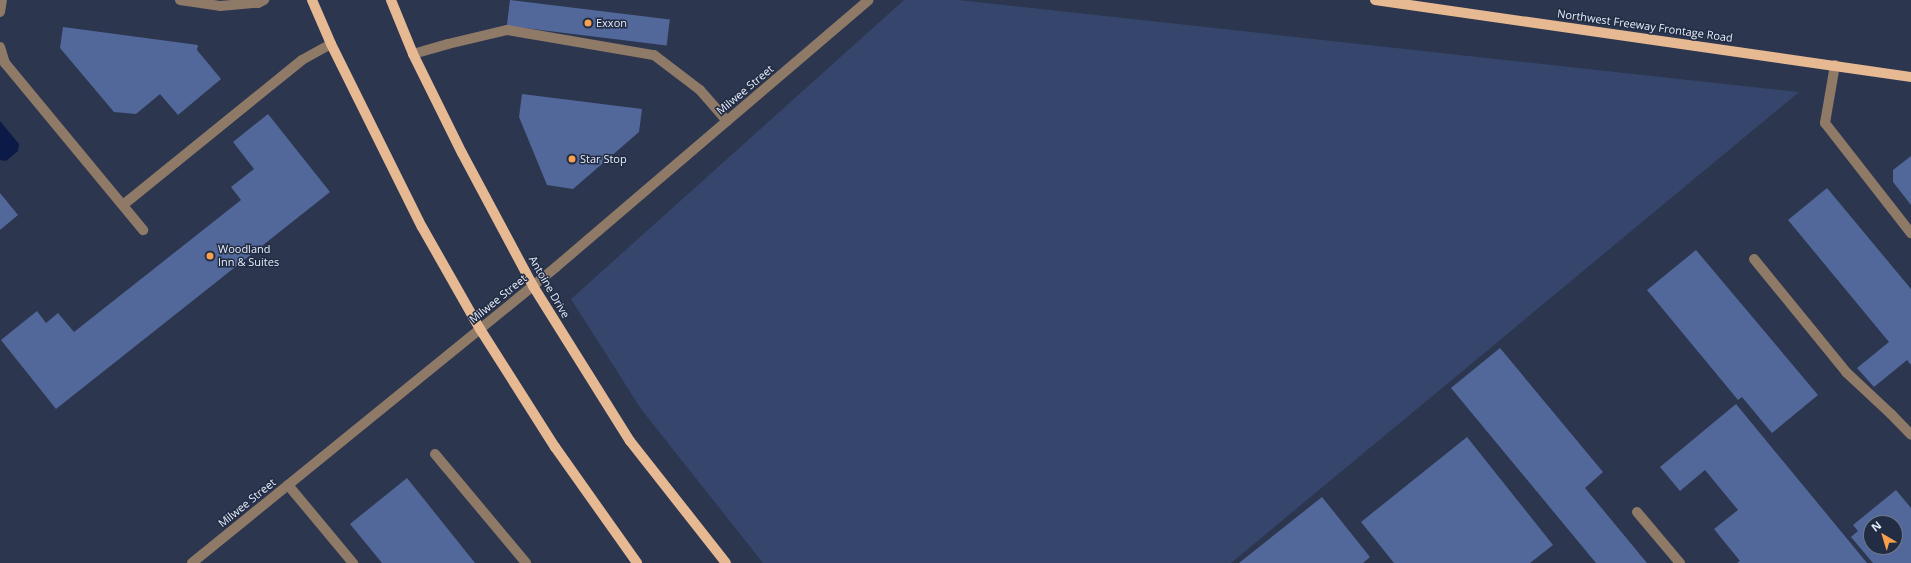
<!DOCTYPE html>
<html>
<head>
<meta charset="utf-8">
<style>
  body { margin:0 }
  #map { position:relative; width:1911px; height:563px; overflow:hidden; background:#2c364e; font-family:"Open Sans",sans-serif }
  div>[style] { position:absolute }
  .green>* { inset:0; background:#35456c }
  .water>* { inset:0; background:#0b1a47 }
  .building>* { inset:0; background:#52689b; transform-origin:0 0 }
  .minor>* { height:10px; margin:-5px; padding:0 5px; transform-origin:5px; border-radius:5px; background:#8f7967 }
  .major>* { height:10px; margin:-5px; padding:0 5px; transform-origin:5px; border-radius:5px; background:#e6b993 }
  .dots>* { width:11px; height:11px; translate:-50% -50%; box-sizing:border-box; border:2px solid #222c43; border-radius:50% }
  span { translate:-50% -50%; white-space:nowrap; text-align:center; line-height:1.15; -webkit-text-stroke:3px #222c43; paint-order:stroke }
  .poi-label { font-size:11px; color:#e7eefd }
  .left { translate:0 -50%; text-align:left }
  .street-label { font-size:11px; color:#e7eefd }
  .north { position:absolute; left:1863px; top:515px; width:40px; height:40px; box-sizing:border-box; background:#222c43; border:1px solid #717a8d; border-radius:50%; rotate:322deg; font-size:11px; font-weight:700; line-height:16px; text-align:center; color:#e7eefd }
  .north::after { content:''; display:block; margin:auto; width:14px; height:18px; background:#f9a04d; clip-path:polygon(50% 0,100% 100%,50% 72%,0 100%) }
</style>
</head>
<body>
<div id="map">
  <div class="green">
    <div style="clip-path:polygon(904px 0,958px 0,1799px 92px,1231px 563px,763px 563px,641px 409px,571px 299px)"></div>
  </div>
  <div class="water">
    <div style="clip-path:polygon(0 121px,19px 144px,18px 151px,6px 161px,0 160px)"></div>
  </div>
  <div class="building">
    <div style="left:510px;top:0;width:161px;height:26px;rotate:7deg"></div>
    <div style="clip-path:polygon(63px 27px,198px 45px,197px 50px,221px 79px,178px 115px,160px 94px,136px 114px,114px 112px,60px 48px)"></div>
    <div style="clip-path:polygon(522px 94px,642px 109px,639px 132px,573px 189px,547px 185px,519px 117px)"></div>
    <div style="clip-path:polygon(268px 114px,330px 192px,56px 409px,1px 340px,37px 311px,46px 323px,58px 313px,74px 332px,241px 200px,231px 187px,254px 169px,233px 142px)"></div>
    <div style="clip-path:polygon(1911px 156px,1911px 205px,1893px 182px,1893px 170px)"></div>
    <div style="clip-path:polygon(1827px 188px,1911px 289px,1911px 365px,1907px 360px,1874px 387px,1857px 368px,1889px 342px,1788px 220px)"></div>
    <div style="clip-path:polygon(0 193px,18px 215px,0 230px)"></div>
    <div style="clip-path:polygon(1696px 250px,1818px 395px,1772px 433px,1742px 397px,1738px 400px,1647px 290px)"></div>
    <div style="clip-path:polygon(1500px 348px,1603px 472px,1585px 488px,1647px 563px,1596px 563px,1451px 388px)"></div>
    <div style="clip-path:polygon(1736px 404px,1867px 563px,1737px 563px,1740px 561px,1714px 529px,1738px 510px,1705px 470px,1680px 491px,1660px 467px)"></div>
    <div style="clip-path:polygon(1467px 437px,1553px 545px,1530px 563px,1394px 563px,1361px 522px)"></div>
    <div style="clip-path:polygon(407px 478px,475px 563px,382px 563px,350px 524px)"></div>
    <div style="clip-path:polygon(evenodd,1896px 490px,1911px 508px,1911px 563px,1873px 563px,1851px 537px,1858px 531px,1853px 525px,1896px 490px,1871px 523px,1895px 523px,1895px 547px,1871px 547px,1871px 523px)"></div>
    <div style="clip-path:polygon(1322px 497px,1370px 557px,1363px 563px,1239px 563px)"></div>
  </div>
  <div class="minor">
    <div style="left:180px;top:0;width:40px;rotate:8.5deg"></div>
    <div style="left:220px;top:6px;width:38px;rotate:-5deg"></div>
    <div style="left:258px;top:3px;width:7px;rotate:-27deg"></div>
    <div style="left:0;top:12px;width:12px;rotate:-81deg"></div>
    <div style="left:0;top:47px;width:17px;rotate:73deg"></div>
    <div style="left:5px;top:63px;width:217px;rotate:50.4deg"></div>
    <div style="left:413px;top:54px;width:36px;rotate:-16deg"></div>
    <div style="left:448px;top:44px;width:61px;rotate:-13.3deg"></div>
    <div style="left:507px;top:30px;width:149px;rotate:9.7deg"></div>
    <div style="left:654px;top:55px;width:58px;rotate:37.3deg"></div>
    <div style="left:700px;top:90px;width:41px;rotate:48.9deg"></div>
    <div style="left:1835px;top:65px;width:59px;rotate:99.8deg"></div>
    <div style="left:1825px;top:123px;width:140px;rotate:52deg"></div>
    <div style="left:123px;top:205px;width:230px;rotate:-39deg"></div>
    <div style="left:302px;top:60px;width:33px;rotate:-29deg"></div>
    <div style="left:1754px;top:259px;width:146px;rotate:50.8deg"></div>
    <div style="left:1846px;top:372px;width:62px;rotate:43deg"></div>
    <div style="left:1891px;top:414px;width:29px;rotate:46deg"></div>
    <div style="left:435px;top:454px;width:142px;rotate:50.1deg"></div>
    <div style="left:288px;top:485px;width:102px;rotate:50.2deg"></div>
    <div style="left:1637px;top:512px;width:67px;rotate:49.9deg"></div>
    <div style="left:192px;top:563px;width:469px;rotate:-39.1deg"></div>
    <div style="left:556px;top:267px;width:411px;rotate:-40.5deg"></div>
  </div>
  <div class="major">
    <div style="left:312px;top:0;width:48px;rotate:66.6deg"></div>
    <div style="left:331px;top:44px;width:204px;rotate:63.6deg"></div>
    <div style="left:422px;top:227px;width:117px;rotate:60.4deg"></div>
    <div style="left:480px;top:329px;width:140px;rotate:57.6deg"></div>
    <div style="left:555px;top:447px;width:142px;rotate:54.7deg"></div>
    <div style="left:391px;top:0;width:58px;rotate:67.8deg"></div>
    <div style="left:413px;top:54px;width:110px;rotate:63.7deg"></div>
    <div style="left:462px;top:153px;width:151px;rotate:61.9deg"></div>
    <div style="left:533px;top:286px;width:183px;rotate:58deg"></div>
    <div style="left:630px;top:441px;width:155px;rotate:51.8deg"></div>
    <div style="left:1375px;top:0;width:542px;rotate:8.17deg"></div>
  </div>
  <div class="dots">
    <div style="left:588px;top:23px;background:#f9a04d"></div>
    <div style="left:572px;top:159px;background:#f9a04d"></div>
    <div style="left:210px;top:256px;background:#f9a04d"></div>
  </div>
  <div class="poi-label">
    <span class="left" style="left:596px;top:23px">Exxon</span>
    <span class="left" style="left:580px;top:159px">Star Stop</span>
    <span class="left" style="left:218px;top:256px">Woodland<br>Inn &amp; Suites</span>
  </div>
  <div class="street-label">
    <span style="left:1645px;top:26px;rotate:8deg">Northwest Freeway Frontage Road</span>
    <span style="left:745px;top:90px;rotate:-40deg">Milwee Street</span>
    <span style="left:549px;top:287px;rotate:60deg">Antoine Drive</span>
    <span style="left:498px;top:299px;rotate:-39deg">Milwee Street</span>
    <span style="left:247px;top:503px;rotate:-39deg">Milwee Street</span>
  </div>
  <div class="north">N</div>
</div>
</body>
</html>
